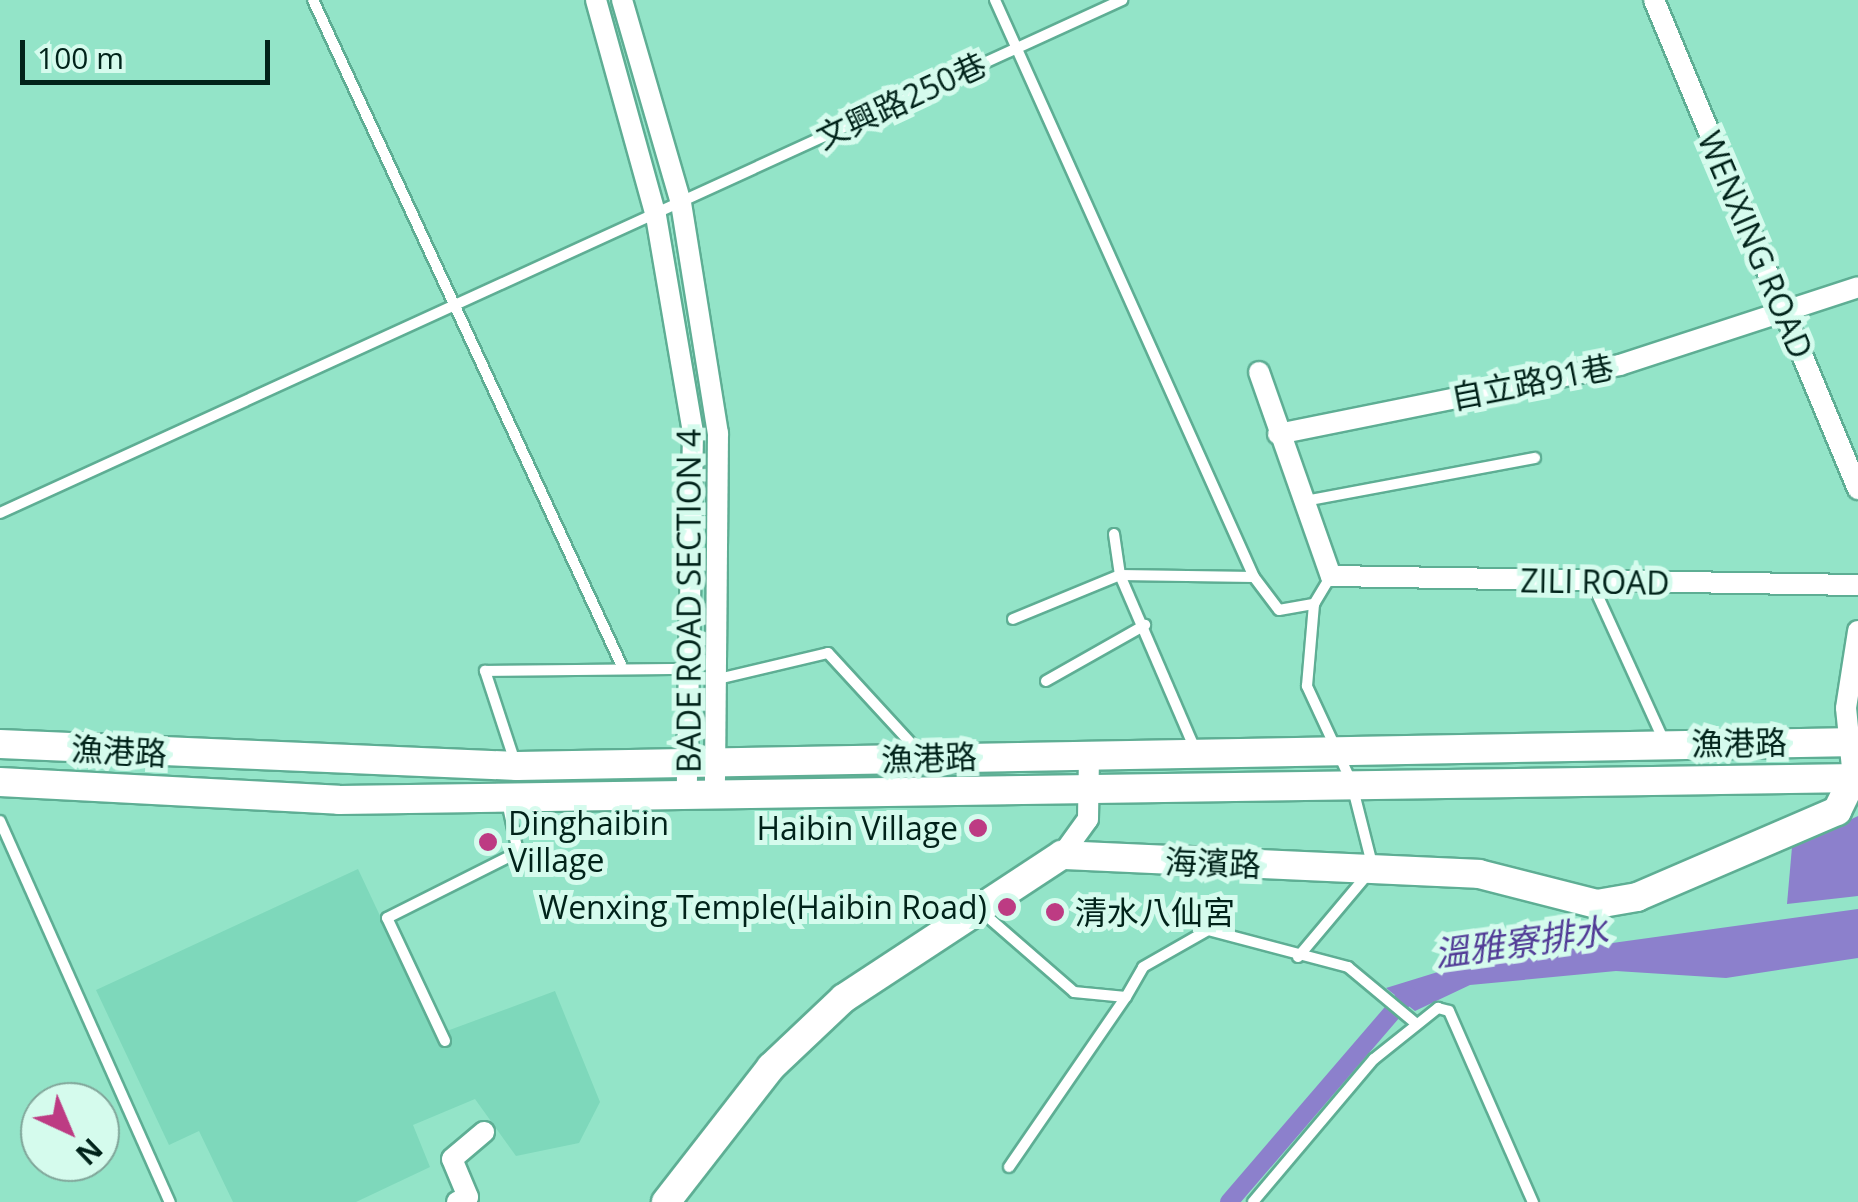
<!DOCTYPE html>
<html>
<head>
<meta charset="utf-8">
<style>
  body { margin:0 }
  #map { position:relative; width:1858px; height:1202px; overflow:hidden; background:#93e4c8; font-family:"Open Sans","Noto Sans TC",sans-serif }
  div>[style] { position:absolute }
  .built>* { inset:0; background:#7ed8bb }
  .water>* { inset:0; background:#8c80cc }
  .canal>* { height:18px; margin:-9px; padding:0 9px; transform-origin:9px; border-radius:9px; background:#8c80cc }
  .roads { filter:drop-shadow(2px 0 #5eae94) drop-shadow(-2px 0 #5eae94) drop-shadow(0 2px #5eae94) drop-shadow(0 -2px #5eae94) }
  .lane>* { height:10px; margin:-5px; padding:0 5px; transform-origin:5px; border-radius:5px; background:#fff }
  .street>* { height:20px; margin:-10px; padding:0 10px; transform-origin:10px; border-radius:10px; background:#fff }
  .secondary>* { height:28px; margin:-14px; padding:0 14px; transform-origin:14px; border-radius:14px; background:#fff }
  .dots>* { width:28px; height:28px; translate:-50% -50%; box-sizing:border-box; border:5px solid #d5fbed; border-radius:50% }
  span { translate:-50% -50%; white-space:nowrap; text-align:center; line-height:1.15; -webkit-text-stroke:10px #d5fbed; paint-order:stroke }
  .street-label { font-size:32px; color:#01231a }
  .poi-label { font-size:32px; color:#01231a }
  .left { translate:0 -50%; text-align:left }
  .right { translate:-100% -50%; text-align:right }
  .water-label { font-size:35px; color:#513b96; font-style:italic }
  .north { position:absolute; left:20px; top:1082px; width:100px; height:100px; box-sizing:border-box; background:#d5fbed; border:2px solid #80a599; border-radius:50%; rotate:136deg; font-size:28px; font-weight:700; line-height:40px; text-align:center; color:#01231a }
  .north::after { content:''; display:block; margin:auto; width:35px; height:45px; background:#bd3b83; clip-path:polygon(50% 0,100% 100%,50% 72%,0 100%) }
  .scale { position:absolute; left:20px; top:40px; width:250px; height:45px; box-sizing:border-box; border:5px solid #01231a; border-top:0; padding-left:12px; font-size:30px; line-height:35px; white-space:nowrap; color:#01231a; -webkit-text-stroke:8px #d5fbed; paint-order:stroke }
</style>
</head>
<body>
<div id="map">
  <div class="built">
    <div style="clip-path:polygon(358px 869px,436px 1035px,555px 991px,600px 1102px,579px 1143px,516px 1156px,475px 1099px,413px 1125px,430px 1167px,356px 1202px,233px 1202px,199px 1131px,169px 1145px,96px 990px)"></div>
  </div>
  <div class="water">
    <div style="clip-path:polygon(1858px 816px,1858px 896px,1787px 904px,1792px 847px)"></div>
    <div style="clip-path:polygon(1858px 909px,1858px 958px,1726px 978px,1616px 971px,1470px 985px,1415px 1011px,1386px 988px,1467px 963px)"></div>
  </div>
  <div class="canal">
    <div style="left:1229px;top:1202px;width:274px;rotate:-49.3deg"></div>
  </div>
  <div class="roads">
    <div class="lane">
      <div style="left:313px;top:0;width:732px;rotate:65.12deg"></div>
      <div style="left:995px;top:0;width:632px;rotate:65.83deg"></div>
      <div style="left:1254px;top:577px;width:41px;rotate:52.9deg"></div>
      <div style="left:1279px;top:610px;width:36px;rotate:-10deg"></div>
      <div style="left:1305px;top:501px;width:234px;rotate:-10.6deg"></div>
      <div style="left:0;top:513px;width:1234px;rotate:-24.57deg"></div>
      <div style="left:1114px;top:534px;width:41px;rotate:81.7deg"></div>
      <div style="left:1120px;top:575px;width:189px;rotate:66.7deg"></div>
      <div style="left:1592px;top:583px;width:176px;rotate:65.5deg"></div>
      <div style="left:1013px;top:619px;width:116px;rotate:-22.4deg"></div>
      <div style="left:1120px;top:575px;width:134px;rotate:0.9deg"></div>
      <div style="left:718px;top:679px;width:113px;rotate:-13.3deg"></div>
      <div style="left:828px;top:653px;width:136px;rotate:47.4deg"></div>
      <div style="left:1046px;top:681px;width:114px;rotate:-29.5deg"></div>
      <div style="left:515px;top:762px;width:96px;rotate:-108.2deg"></div>
      <div style="left:485px;top:671px;width:206px;rotate:-0.6deg"></div>
      <div style="left:0;top:821px;width:417px;rotate:66deg"></div>
      <div style="left:982px;top:912px;width:122px;rotate:41deg"></div>
      <div style="left:1074px;top:992px;width:52px;rotate:5.5deg"></div>
      <div style="left:1126px;top:997px;width:34px;rotate:-60deg"></div>
      <div style="left:1143px;top:967px;width:75px;rotate:-29.6deg"></div>
      <div style="left:1208px;top:930px;width:145px;rotate:14.8deg"></div>
      <div style="left:1348px;top:967px;width:85px;rotate:39.7deg"></div>
      <div style="left:1298px;top:957px;width:116px;rotate:-49.9deg"></div>
      <div style="left:1373px;top:868px;width:90px;rotate:-104.2deg"></div>
      <div style="left:1351px;top:781px;width:105px;rotate:-114.9deg"></div>
      <div style="left:1307px;top:686px;width:82px;rotate:-85.1deg"></div>
      <div style="left:1314px;top:604px;width:33px;rotate:-59deg"></div>
      <div style="left:445px;top:1041px;width:136px;rotate:-115.2deg"></div>
      <div style="left:387px;top:918px;width:147px;rotate:-26.7deg"></div>
      <div style="left:518px;top:852px;width:51px;rotate:-102.4deg"></div>
      <div style="left:1009px;top:1167px;width:206px;rotate:-55.5deg"></div>
      <div style="left:1253px;top:1202px;width:187px;rotate:-49.8deg"></div>
      <div style="left:1374px;top:1059px;width:82px;rotate:-38.6deg"></div>
      <div style="left:1438px;top:1008px;width:11px;rotate:15deg"></div>
      <div style="left:1449px;top:1011px;width:209px;rotate:66.3deg"></div>
    </div>
    <div class="street">
      <div style="left:596px;top:0;width:224px;rotate:74.5deg"></div>
      <div style="left:656px;top:216px;width:219px;rotate:80.3deg"></div>
      <div style="left:693px;top:432px;width:361px;rotate:91deg"></div>
      <div style="left:622px;top:0;width:211px;rotate:73.8deg"></div>
      <div style="left:681px;top:203px;width:233px;rotate:80.9deg"></div>
      <div style="left:718px;top:433px;width:358px;rotate:90.5deg"></div>
      <div style="left:1654px;top:0;width:530px;rotate:67.36deg"></div>
      <div style="left:1259px;top:372px;width:216px;rotate:70.6deg"></div>
      <div style="left:1331px;top:576px;width:527px;rotate:0.98deg"></div>
      <div style="left:1278px;top:434px;width:349px;rotate:-11.4deg"></div>
      <div style="left:1620px;top:365px;width:250px;rotate:-18.1deg"></div>
      <div style="left:1853px;top:778px;width:70px;rotate:-95.7deg"></div>
      <div style="left:1846px;top:708px;width:78px;rotate:-81.1deg"></div>
      <div style="left:1062px;top:855px;width:44px;rotate:-54.2deg"></div>
      <div style="left:1088px;top:819px;width:66px;rotate:-89.1deg"></div>
      <div style="left:457px;top:1202px;width:12px;rotate:-24deg"></div>
      <div style="left:468px;top:1197px;width:41px;rotate:-112.8deg"></div>
      <div style="left:452px;top:1159px;width:42px;rotate:-40.2deg"></div>
    </div>
    <div class="secondary">
      <div style="left:0;top:744px;width:517px;rotate:2.44deg"></div>
      <div style="left:517px;top:766px;width:1341px;rotate:-1.03deg"></div>
      <div style="left:0;top:782px;width:339px;rotate:3deg"></div>
      <div style="left:339px;top:800px;width:1519px;rotate:-0.83deg"></div>
      <div style="left:666px;top:1202px;width:171px;rotate:-52.1deg"></div>
      <div style="left:771px;top:1067px;width:100px;rotate:-43.4deg"></div>
      <div style="left:844px;top:998px;width:261px;rotate:-33.3deg"></div>
      <div style="left:1062px;top:855px;width:417px;rotate:2.6deg"></div>
      <div style="left:1479px;top:874px;width:122px;rotate:14.3deg"></div>
      <div style="left:1597px;top:904px;width:41px;rotate:-9.9deg"></div>
      <div style="left:1637px;top:897px;width:218px;rotate:-23.3deg"></div>
      <div style="left:1837px;top:811px;width:37px;rotate:-64deg"></div>
    </div>
  </div>
  <div class="dots">
    <div style="left:978px;top:828px;background:#bd3b83"></div>
    <div style="left:488px;top:842px;background:#bd3b83"></div>
    <div style="left:1007px;top:907px;background:#bd3b83"></div>
    <div style="left:1055px;top:912px;background:#bd3b83"></div>
  </div>
  <div class="street-label">
    <span style="left:901px;top:101px;rotate:-25deg">文興路250巷</span>
    <span style="left:1755px;top:245px;rotate:67deg">WENXING ROAD</span>
    <span style="left:1532px;top:382px;rotate:-11deg">自立路91巷</span>
    <span style="left:1595px;top:582px;rotate:1deg">ZILI ROAD</span>
    <span style="left:689px;top:601px;rotate:-90deg">BADE ROAD SECTION 4</span>
    <span style="left:1739px;top:743px;rotate:-1deg">漁港路</span>
    <span style="left:119px;top:751px;rotate:3deg">漁港路</span>
    <span style="left:929px;top:758px;rotate:-2deg">漁港路</span>
    <span style="left:1213px;top:863px;rotate:2deg">海濱路</span>
  </div>
  <div class="poi-label">
    <span class="left" style="left:508px;top:842px">Dinghaibin<br>Village</span>
    <span class="right" style="left:958px;top:828px">Haibin Village</span>
    <span class="right" style="left:987px;top:907px">Wenxing Temple(Haibin Road)</span>
    <span class="left" style="left:1075px;top:912px">清水八仙宮</span>
  </div>
  <div class="water-label">
    <span style="left:1521px;top:942px;rotate:-8deg">溫雅寮排水</span>
  </div>
  <div class="north">N</div>
  <div class="scale">100 m</div>
</div>
</body>
</html>
